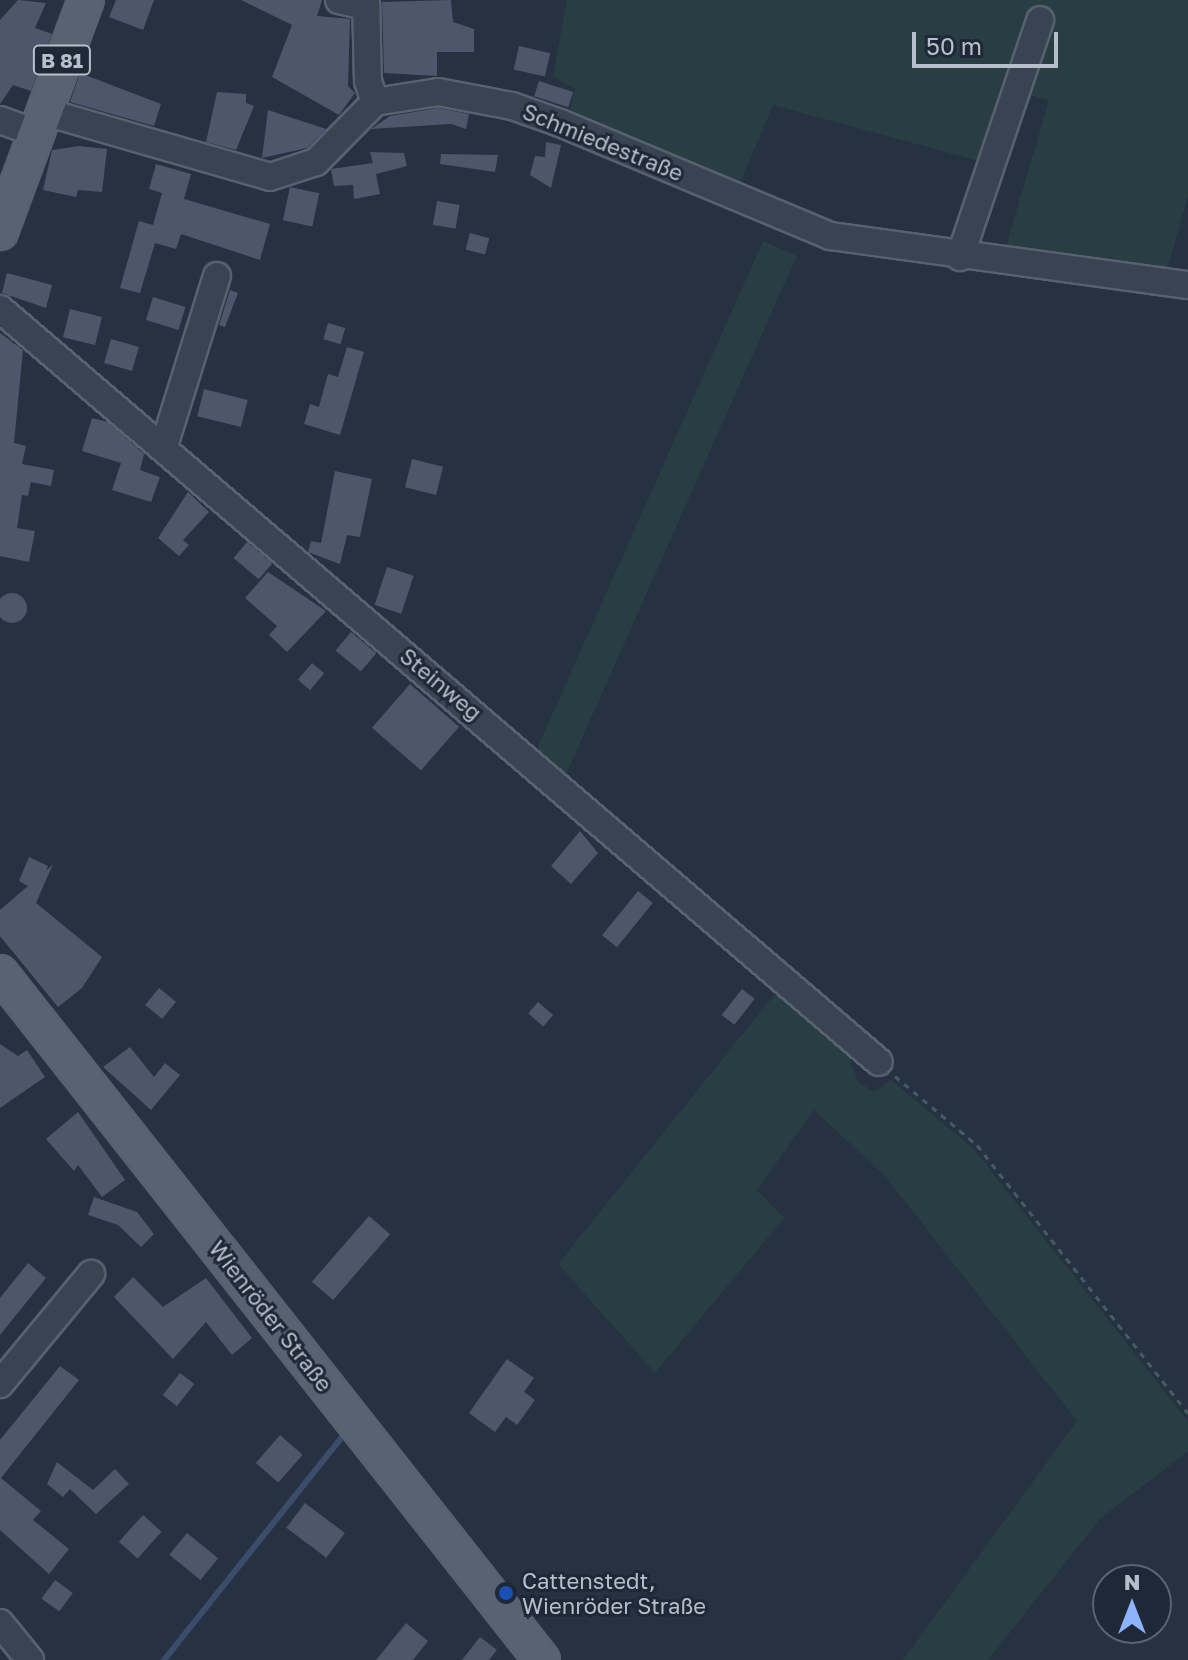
<!DOCTYPE html>
<html>
<head>
<meta charset="utf-8">
<style>
  body { margin:0 }
  #map { position:relative; width:1188px; height:1660px; overflow:hidden; background:#263142; font-family:"Golos Text",sans-serif }
  div>[style] { position:absolute }
  .green>* { inset:0; background:#283e43; transform-origin:0 0 }
  .stream>* { height:6px; margin:-3px; padding:0 3px; transform-origin:3px; border-radius:3px; background:#3b4d6b }
  .building>* { inset:0; background:#4c576b; transform-origin:0 0 }
  .round { border-radius:50% }
  .path>* { height:3px; margin-top:-1.5px; transform-origin:0; background:repeating-linear-gradient(90deg,#465b60 0 6px,transparent 0 12px) }
  .roads { filter:drop-shadow(2px 0 #58616f) drop-shadow(-2px 0 #58616f) drop-shadow(0 2px #58616f) drop-shadow(0 -2px #58616f) }
  .minor>* { height:26px; margin:-13px; padding:0 13px; transform-origin:13px; border-radius:13px; background:#3a4351 }
  .major>* { height:34px; margin:-17px; padding:0 17px; transform-origin:17px; border-radius:17px; background:#586271 }
  .dots>* { width:22px; height:22px; translate:-50% -50%; box-sizing:border-box; border:4px solid #1f2837; border-radius:50% }
  span { translate:-50% -50%; white-space:nowrap; text-align:center; line-height:1.15; -webkit-text-stroke:6px #1f2837; paint-order:stroke }
  .shield-label span { padding:2px 6px; background:#1f2837; border:2px solid; border-radius:6px; -webkit-text-stroke-width:0 }
  .shield-label { font-size:20px; color:#b7becc; font-weight:700 }
  .street-label { font-size:22px; color:#b7becc }
  .poi-label { font-size:22px; color:#b7becc }
  .left { translate:0 -50%; text-align:left }
  .north { position:absolute; left:1092px; top:1564px; width:80px; height:80px; box-sizing:border-box; background:#1f2837; border:2px solid #5c6473; border-radius:50%; rotate:0deg; font-size:22px; font-weight:700; line-height:32px; text-align:center; color:#b7becc }
  .north::after { content:''; display:block; margin:auto; width:28px; height:36px; background:#8eb3fa; clip-path:polygon(50% 0,100% 100%,50% 72%,0 100%) }
  .scale { position:absolute; left:912px; top:32px; width:146px; height:36px; box-sizing:border-box; border:4px solid #b7becc; border-top:0; padding-left:10px; font-size:24px; line-height:28px; white-space:nowrap; color:#b7becc; -webkit-text-stroke:6px #1f2837; paint-order:stroke }
</style>
</head>
<body>
<div id="map">
  <div class="green">
    <div style="clip-path:polygon(567px 0,1188px 0,1188px 196px,1167px 271px,1006px 246px,1049px 100px,1014px 91px,990px 164px,773px 105px,738px 188px,568px 116px,575px 89px,553px 77px)"></div>
    <div style="left:763px;top:241px;width:37px;height:586px;rotate:24deg"></div>
    <div style="clip-path:polygon(782px 985px,841px 1033px,858px 1082px,874px 1092px,891px 1080px,973px 1148px,1188px 1421px,1188px 1451px,1100px 1519px,988px 1660px,903px 1660px,1077px 1421px,885px 1176px,814px 1110px,757px 1190px,784px 1218px,655px 1373px,558px 1264px)"></div>
  </div>
  <div class="stream">
    <div style="left:164px;top:1660px;width:287px;rotate:-51.4deg"></div>
  </div>
  <div class="building">
    <div style="clip-path:polygon(18px 0,46px 3px,35px 28px,52px 34px,31px 91px,13px 85px,0 104px,0 20px)"></div>
    <div style="clip-path:polygon(116px 0,154px 0,143px 30px,109px 17px)"></div>
    <div style="clip-path:polygon(241px 0,322px 0,317px 16px,350px 19px,348px 86px,355px 93px,339px 115px,272px 77px,292px 25px)"></div>
    <div style="clip-path:polygon(451px 0,453px 22px,474px 29px,474px 52px,437px 52px,437px 76px,384px 73px,382px 2px)"></div>
    <div style="left:519px;top:46px;width:32px;height:24px;rotate:13deg"></div>
    <div style="clip-path:polygon(80px 73px,161px 104px,154px 126px,70px 102px)"></div>
    <div style="left:539px;top:81px;width:36px;height:16px;rotate:18deg"></div>
    <div style="clip-path:polygon(217px 92px,246px 94px,246px 103px,254px 106px,236px 150px,206px 142px)"></div>
    <div style="clip-path:polygon(438px 108px,469px 114px,466px 129px,451px 124px,371px 129px,390px 116px)"></div>
    <div style="clip-path:polygon(268px 110px,326px 129px,307px 148px,262px 158px)"></div>
    <div style="clip-path:polygon(546px 142px,561px 145px,551px 188px,530px 175px,535px 156px,545px 157px)"></div>
    <div style="clip-path:polygon(79px 146px,107px 149px,102px 192px,78px 190px,76px 197px,43px 190px,52px 150px)"></div>
    <div style="clip-path:polygon(370px 152px,404px 153px,407px 166px,376px 174px,380px 194px,354px 199px,353px 185px,334px 186px,331px 169px,373px 163px)"></div>
    <div style="clip-path:polygon(441px 154px,498px 155px,495px 172px,440px 164px)"></div>
    <div style="clip-path:polygon(156px 164px,191px 174px,184px 199px,270px 224px,260px 260px,181px 234px,176px 249px,155px 243px,140px 293px,120px 288px,139px 221px,153px 225px,162px 193px,149px 189px)"></div>
    <div style="left:290px;top:187px;width:30px;height:34px;rotate:12deg"></div>
    <div style="left:437px;top:201px;width:23px;height:24px;rotate:10deg"></div>
    <div style="left:470px;top:233px;width:20px;height:17px;rotate:15deg"></div>
    <div style="clip-path:polygon(7px 273px,52px 285px,46px 308px,2px 293px)"></div>
    <div style="clip-path:polygon(230px 290px,238px 293px,225px 327px,219px 325px)"></div>
    <div style="left:153px;top:297px;width:34px;height:24px;rotate:17deg"></div>
    <div style="left:70px;top:309px;width:33px;height:29px;rotate:14deg"></div>
    <div style="left:328px;top:323px;width:18px;height:17px;rotate:16deg"></div>
    <div style="clip-path:polygon(0 333px,23px 350px,14px 443px,26px 446px,22px 464px,54px 470px,51px 486px,31px 482px,28px 496px,22px 495px,17px 528px,35px 531px,29px 562px,0 556px)"></div>
    <div style="left:111px;top:339px;width:29px;height:25px;rotate:16deg"></div>
    <div style="clip-path:polygon(347px 347px,364px 352px,340px 435px,304px 424px,310px 404px,319px 407px,328px 374px,338px 377px)"></div>
    <div style="left:204px;top:389px;width:45px;height:28px;rotate:14deg"></div>
    <div style="clip-path:polygon(92px 418px,108px 422px,144px 454px,140px 470px,160px 477px,151px 502px,112px 490px,121px 463px,82px 451px)"></div>
    <div style="left:412px;top:459px;width:32px;height:29px;rotate:14deg"></div>
    <div style="clip-path:polygon(335px 471px,372px 479px,360px 537px,347px 535px,340px 564px,308px 552px,311px 541px,321px 543px)"></div>
    <div style="clip-path:polygon(188px 492px,209px 512px,183px 540px,189px 545px,179px 556px,158px 538px)"></div>
    <div style="left:247px;top:542px;width:33px;height:21px;rotate:40deg"></div>
    <div style="left:387px;top:567px;width:28px;height:40px;rotate:18deg"></div>
    <div style="clip-path:polygon(268px 572px,326px 611px,287px 652px,269px 635px,277px 626px,245px 598px)"></div>
    <div class="round" style="left:-3px;top:593px;width:30px;height:30px"></div>
    <div style="left:351px;top:632px;width:33px;height:24px;rotate:40deg"></div>
    <div style="left:312px;top:663px;width:16px;height:22px;rotate:40deg"></div>
    <div style="left:410px;top:684px;width:65px;height:58px;rotate:41deg"></div>
    <div style="clip-path:polygon(580px 831px,598px 853px,571px 884px,551px 866px)"></div>
    <div style="clip-path:polygon(29px 857px,48px 866px,46px 871px,53px 864px,36px 903px,102px 957px,82px 988px,58px 1007px,0 936px,0 910px,28px 886px,19px 881px)"></div>
    <div style="left:638px;top:891px;width:19px;height:57px;rotate:39deg"></div>
    <div style="left:159px;top:988px;width:22px;height:22px;rotate:39deg"></div>
    <div style="left:742px;top:989px;width:16px;height:33px;rotate:38deg"></div>
    <div style="left:538px;top:1002px;width:20px;height:15px;rotate:41deg"></div>
    <div style="clip-path:polygon(0 1044px,18px 1056px,27px 1050px,45px 1077px,0 1108px)"></div>
    <div style="clip-path:polygon(130px 1047px,154px 1077px,165px 1063px,180px 1075px,151px 1110px,103px 1067px)"></div>
    <div style="clip-path:polygon(78px 1112px,125px 1180px,102px 1197px,78px 1165px,74px 1171px,46px 1139px)"></div>
    <div style="clip-path:polygon(94px 1197px,137px 1212px,154px 1234px,141px 1247px,118px 1225px,88px 1215px)"></div>
    <div style="left:369px;top:1216px;width:28px;height:87px;rotate:41deg"></div>
    <div style="clip-path:polygon(28px 1263px,46px 1278px,0 1335px,0 1298px)"></div>
    <div style="clip-path:polygon(133px 1277px,163px 1307px,206px 1278px,252px 1338px,232px 1355px,206px 1322px,173px 1359px,114px 1297px)"></div>
    <div style="clip-path:polygon(507px 1359px,534px 1378px,524px 1392px,535px 1400px,517px 1425px,506px 1417px,495px 1432px,469px 1413px)"></div>
    <div style="clip-path:polygon(60px 1366px,79px 1380px,1px 1478px,41px 1511px,33px 1520px,69px 1549px,49px 1574px,0 1530px,0 1440px)"></div>
    <div style="left:180px;top:1373px;width:18px;height:28px;rotate:38deg"></div>
    <div style="left:280px;top:1435px;width:30px;height:37px;rotate:41deg"></div>
    <div style="clip-path:polygon(57px 1462px,93px 1490px,115px 1469px,129px 1484px,96px 1514px,70px 1489px,63px 1497px,47px 1484px)"></div>
    <div style="left:305px;top:1503px;width:50px;height:31px;rotate:37deg"></div>
    <div style="left:143px;top:1515px;width:25px;height:36px;rotate:42deg"></div>
    <div style="left:187px;top:1533px;width:40px;height:28px;rotate:39deg"></div>
    <div style="left:55px;top:1580px;width:22px;height:23px;rotate:36deg"></div>
    <div style="clip-path:polygon(406px 1623px,428px 1641px,413px 1660px,376px 1660px)"></div>
    <div style="clip-path:polygon(480px 1637px,497px 1650px,489px 1660px,462px 1660px)"></div>
  </div>
  <div class="path">
    <div style="left:895px;top:1076px;width:107px;rotate:40.1deg"></div>
    <div style="left:977px;top:1145px;width:341px;rotate:51.8deg"></div>
  </div>
  <div class="roads">
    <div class="minor">
      <div style="left:339px;top:0;width:28px;rotate:13deg"></div>
      <div style="left:366px;top:0;width:81px;rotate:88.6deg"></div>
      <div style="left:368px;top:81px;width:22px;rotate:72deg"></div>
      <div style="left:42px;top:111px;width:237px;rotate:16.1deg"></div>
      <div style="left:270px;top:177px;width:48px;rotate:-18.1deg"></div>
      <div style="left:316px;top:162px;width:84px;rotate:-45.5deg"></div>
      <div style="left:375px;top:102px;width:64px;rotate:-9deg"></div>
      <div style="left:438px;top:92px;width:75px;rotate:10.7deg"></div>
      <div style="left:512px;top:106px;width:51px;rotate:19.5deg"></div>
      <div style="left:560px;top:123px;width:293px;rotate:22.7deg"></div>
      <div style="left:830px;top:236px;width:361px;rotate:7.8deg"></div>
      <div style="left:0;top:120px;width:37px;rotate:20deg"></div>
      <div style="left:960px;top:257px;width:250px;rotate:-71.3deg"></div>
      <div style="left:0;top:309px;width:1157px;rotate:40.59deg"></div>
      <div style="left:164px;top:446px;width:178px;rotate:-72.7deg"></div>
      <div style="left:0;top:1384px;width:143px;rotate:-50.4deg"></div>
      <div style="left:0;top:1623px;width:48px;rotate:51deg"></div>
    </div>
    <div class="major">
      <div style="left:0;top:232px;width:247px;rotate:-69.7deg"></div>
      <div style="left:0;top:973px;width:875px;rotate:51.73deg"></div>
    </div>
  </div>
  <div class="dots">
    <div style="left:506px;top:1593px;background:#1a4fb4"></div>
  </div>
  <div class="shield-label">
    <span style="left:62px;top:60px">B 81</span>
  </div>
  <div class="street-label">
    <span style="left:603px;top:142px;rotate:22deg">Schmiedestraße</span>
    <span style="left:441px;top:684px;rotate:40deg">Steinweg</span>
    <span style="left:271px;top:1316px;rotate:52deg">Wienröder Straße</span>
  </div>
  <div class="poi-label">
    <span class="left" style="left:522px;top:1593px">Cattenstedt,<br>Wienröder Straße</span>
  </div>
  <div class="north">N</div>
  <div class="scale">50 m</div>
</div>
</body>
</html>
